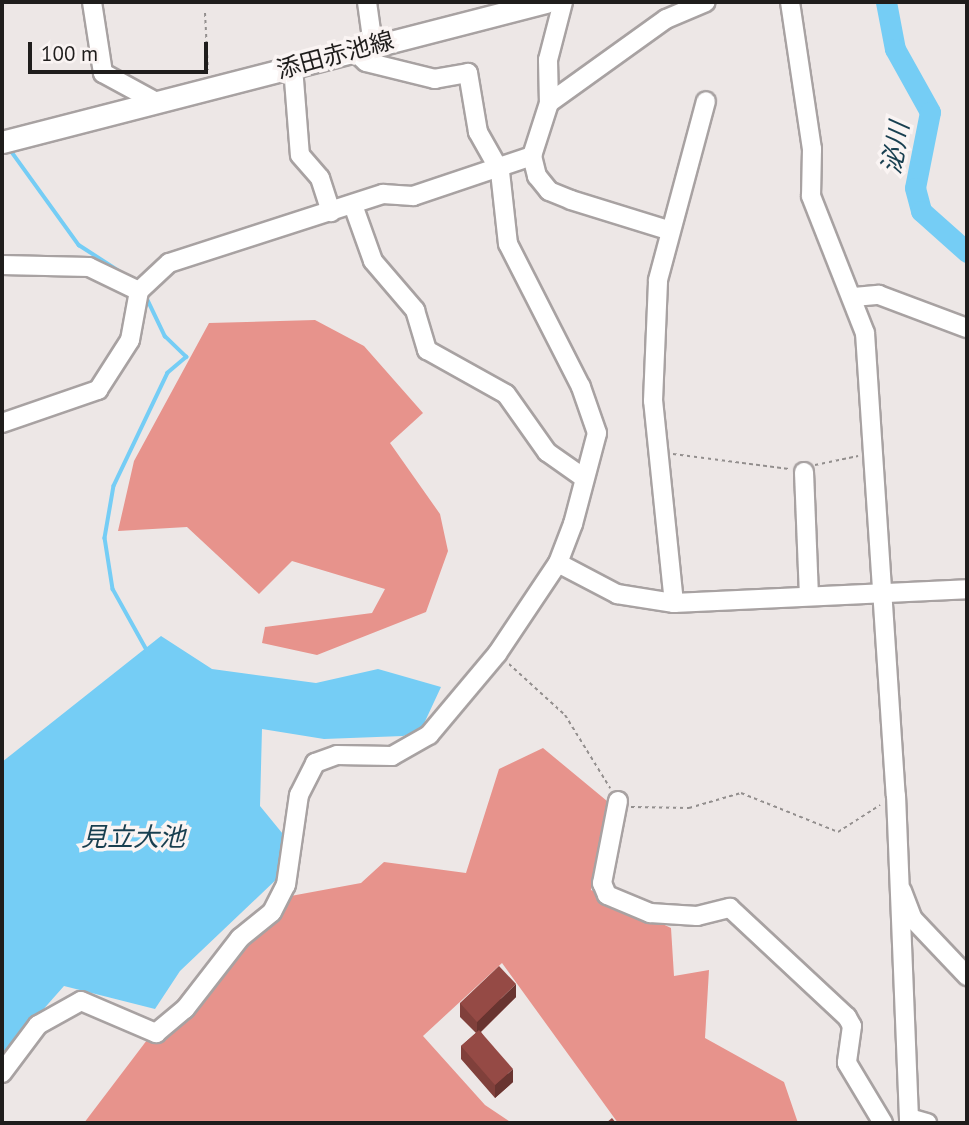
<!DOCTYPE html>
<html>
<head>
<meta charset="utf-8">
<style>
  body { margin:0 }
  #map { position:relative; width:969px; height:1125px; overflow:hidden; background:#ede7e6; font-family:"PT Sans","Noto Sans JP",sans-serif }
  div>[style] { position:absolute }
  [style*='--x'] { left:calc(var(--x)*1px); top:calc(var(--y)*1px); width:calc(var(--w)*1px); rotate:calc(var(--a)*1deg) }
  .forest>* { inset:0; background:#e7938c }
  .water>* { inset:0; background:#75cdf5 }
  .stream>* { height:3.5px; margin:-1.75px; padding:0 1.75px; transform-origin:1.75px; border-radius:1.75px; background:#75cdf5 }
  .river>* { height:21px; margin:-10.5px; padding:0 10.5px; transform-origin:10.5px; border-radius:10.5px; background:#75cdf5 }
  .path>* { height:2px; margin-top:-1px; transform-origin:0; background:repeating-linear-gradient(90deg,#938f8e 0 3.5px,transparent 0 7px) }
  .roads { filter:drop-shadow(2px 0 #a8a2a2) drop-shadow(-2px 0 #a8a2a2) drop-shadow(0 2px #a8a2a2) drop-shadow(0 -2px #a8a2a2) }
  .minor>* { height:18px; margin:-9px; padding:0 9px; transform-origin:9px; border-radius:9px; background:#fff }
  .major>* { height:21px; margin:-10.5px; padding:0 10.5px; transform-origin:10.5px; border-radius:10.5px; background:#fff }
  .wall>* { inset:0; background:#80403b }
  .shaded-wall>* { inset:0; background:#683430 }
  .building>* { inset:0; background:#954a45 }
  span { translate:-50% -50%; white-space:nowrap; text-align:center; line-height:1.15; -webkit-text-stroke:7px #faf4f3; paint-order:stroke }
  .street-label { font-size:24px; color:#1f1d1c }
  .water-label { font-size:26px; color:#183f50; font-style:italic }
  .frame { position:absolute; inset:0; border:4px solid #1f1d1c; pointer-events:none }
  .scale { position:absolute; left:28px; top:42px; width:180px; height:32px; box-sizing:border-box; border:4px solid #1f1d1c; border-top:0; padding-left:9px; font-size:21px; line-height:24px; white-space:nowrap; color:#1f1d1c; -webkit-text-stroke:5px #faf4f3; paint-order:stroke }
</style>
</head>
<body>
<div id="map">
  <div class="forest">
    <i style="clip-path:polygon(315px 320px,364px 346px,423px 413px,390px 443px,440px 514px,448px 551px,426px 612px,317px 655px,262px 643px,265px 627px,372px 613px,385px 589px,292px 561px,259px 594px,187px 527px,118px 531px,134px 461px,209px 323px)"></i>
    <i style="clip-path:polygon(543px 748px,607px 801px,591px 890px,671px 928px,674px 976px,709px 970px,705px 1038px,784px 1082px,798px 1123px,618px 1123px,502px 963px,423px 1036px,485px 1105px,512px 1123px,84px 1123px,185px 990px,269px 900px,361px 883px,384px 862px,466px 873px,499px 769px)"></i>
  </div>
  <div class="water">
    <i style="clip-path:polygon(161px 636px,212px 669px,316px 683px,378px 669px,441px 687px,421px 730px,403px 736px,324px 739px,262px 729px,260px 806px,287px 839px,282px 874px,180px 971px,155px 1009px,64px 986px,2px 1056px,2px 762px)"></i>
  </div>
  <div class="stream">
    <i style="--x:9;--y:148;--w:120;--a:54.2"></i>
    <i style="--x:79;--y:245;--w:61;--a:32.9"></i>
    <i style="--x:145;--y:294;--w:47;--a:64.5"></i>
    <i style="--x:165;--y:336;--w:30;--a:44"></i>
    <i style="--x:187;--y:357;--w:25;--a:140"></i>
    <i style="--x:168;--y:373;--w:125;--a:115.5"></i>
    <i style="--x:114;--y:486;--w:53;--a:99.8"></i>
    <i style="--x:105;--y:538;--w:52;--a:81.1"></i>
    <i style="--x:113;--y:589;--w:72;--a:60.9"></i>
  </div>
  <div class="river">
    <i style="--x:886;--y:2;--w:48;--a:79.2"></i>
    <i style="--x:895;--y:49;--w:72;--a:60.9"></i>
    <i style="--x:930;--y:112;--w:77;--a:101.2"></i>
    <i style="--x:915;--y:188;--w:24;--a:75"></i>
    <i style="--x:921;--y:211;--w:62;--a:41.7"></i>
  </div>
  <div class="path">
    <i style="--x:205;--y:13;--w:57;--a:87"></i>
    <i style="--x:673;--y:454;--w:117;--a:7.4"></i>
    <i style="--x:815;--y:465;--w:44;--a:-11.8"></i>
    <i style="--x:509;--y:664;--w:76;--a:42.3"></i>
    <i style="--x:565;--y:715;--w:86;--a:58.3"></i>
    <i style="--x:631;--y:807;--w:58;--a:1"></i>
    <i style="--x:689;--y:808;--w:54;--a:-16.1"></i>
    <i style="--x:741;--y:793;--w:105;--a:21.9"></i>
    <i style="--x:838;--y:832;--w:50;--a:-32.7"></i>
  </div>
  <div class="roads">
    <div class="minor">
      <i style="--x:92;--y:2;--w:72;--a:81.2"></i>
      <i style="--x:103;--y:73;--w:63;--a:28.6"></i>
      <i style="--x:367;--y:2;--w:43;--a:82.1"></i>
      <i style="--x:563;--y:2;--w:60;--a:104.5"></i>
      <i style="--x:548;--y:60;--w:43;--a:88.7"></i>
      <i style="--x:549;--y:103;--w:56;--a:107.8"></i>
      <i style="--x:532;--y:156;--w:21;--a:76"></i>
      <i style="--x:537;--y:176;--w:19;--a:51"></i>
      <i style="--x:549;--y:191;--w:24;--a:22"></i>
      <i style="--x:571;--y:200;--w:102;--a:17.2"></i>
      <i style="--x:790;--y:2;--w:149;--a:81.5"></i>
      <i style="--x:812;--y:149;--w:47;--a:91.2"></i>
      <i style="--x:811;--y:196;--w:147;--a:68.5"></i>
      <i style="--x:865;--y:333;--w:463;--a:86.2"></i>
      <i style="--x:896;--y:795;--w:328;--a:87.7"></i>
      <i style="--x:293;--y:67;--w:88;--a:85.5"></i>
      <i style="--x:300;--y:155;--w:30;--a:49"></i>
      <i style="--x:320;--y:178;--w:36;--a:72"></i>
      <i style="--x:549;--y:103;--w:144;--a:-35.7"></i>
      <i style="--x:666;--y:19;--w:43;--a:-23"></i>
      <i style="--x:353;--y:205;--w:59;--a:70.3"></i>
      <i style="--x:373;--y:261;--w:65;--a:49.4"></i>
      <i style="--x:415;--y:310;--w:42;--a:73.3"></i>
      <i style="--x:427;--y:350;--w:90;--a:29.1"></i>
      <i style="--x:506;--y:394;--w:71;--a:54.7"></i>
      <i style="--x:547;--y:452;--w:45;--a:35.1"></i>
      <i style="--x:2;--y:265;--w:87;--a:1.3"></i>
      <i style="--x:89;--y:267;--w:55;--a:25.6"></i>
      <i style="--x:854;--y:297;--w:25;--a:-5"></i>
      <i style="--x:879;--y:295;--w:94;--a:20.6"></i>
      <i style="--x:2;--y:423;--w:102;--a:-19"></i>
      <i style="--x:98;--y:390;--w:59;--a:-57.4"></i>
      <i style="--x:130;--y:340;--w:50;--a:-79.6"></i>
      <i style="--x:139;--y:291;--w:41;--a:-43"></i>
      <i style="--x:169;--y:263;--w:225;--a:-17.9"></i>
      <i style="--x:383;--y:194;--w:30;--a:4"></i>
      <i style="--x:413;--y:196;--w:126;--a:-18.6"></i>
      <i style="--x:804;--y:472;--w:123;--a:87.7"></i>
      <i style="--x:558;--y:563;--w:67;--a:27.7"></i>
      <i style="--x:617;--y:594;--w:58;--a:9"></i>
      <i style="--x:674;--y:603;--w:293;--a:-2.7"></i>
      <i style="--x:674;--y:603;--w:203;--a:-95.9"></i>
      <i style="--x:653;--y:401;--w:121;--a:-87.6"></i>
      <i style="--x:658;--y:280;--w:185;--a:-75"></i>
      <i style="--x:618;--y:801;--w:84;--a:101"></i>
      <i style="--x:602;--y:883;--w:13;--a:67"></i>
      <i style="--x:607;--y:895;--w:47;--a:22.7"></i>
      <i style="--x:650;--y:913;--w:47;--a:3.7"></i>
      <i style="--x:697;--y:916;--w:34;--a:-14"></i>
      <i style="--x:730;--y:908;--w:160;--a:43"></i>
      <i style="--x:847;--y:1017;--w:10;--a:61"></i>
      <i style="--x:852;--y:1026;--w:37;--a:98"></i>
      <i style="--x:847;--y:1063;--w:70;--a:59"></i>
      <i style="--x:902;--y:891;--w:30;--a:69"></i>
      <i style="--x:913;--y:919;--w:79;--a:46.5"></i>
      <i style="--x:2;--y:1073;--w:60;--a:-53.1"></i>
      <i style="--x:38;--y:1025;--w:49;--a:-29.2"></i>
      <i style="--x:81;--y:1001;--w:82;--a:23.1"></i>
      <i style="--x:156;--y:1033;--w:38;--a:-40"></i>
      <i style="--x:185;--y:1009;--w:90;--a:-52.2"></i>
      <i style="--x:240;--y:938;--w:41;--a:-39.1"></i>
      <i style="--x:272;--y:912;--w:30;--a:-63"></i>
      <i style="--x:286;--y:885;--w:91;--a:-81.8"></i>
      <i style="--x:299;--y:795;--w:36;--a:-63"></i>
      <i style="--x:315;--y:763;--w:23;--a:-20"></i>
      <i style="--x:337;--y:755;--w:55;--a:1"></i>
      <i style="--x:392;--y:756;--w:43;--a:-29.6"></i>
      <i style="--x:429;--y:735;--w:106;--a:-50"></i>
      <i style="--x:497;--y:654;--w:110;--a:-56.2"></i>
      <i style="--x:558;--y:563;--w:42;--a:-69"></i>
      <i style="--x:573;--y:524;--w:94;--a:-75.2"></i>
      <i style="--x:597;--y:433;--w:49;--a:-109.2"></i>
      <i style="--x:581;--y:387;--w:161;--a:-117"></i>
      <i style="--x:508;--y:244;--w:73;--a:-96.3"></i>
      <i style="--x:500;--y:171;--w:45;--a:-119.4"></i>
      <i style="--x:478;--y:132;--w:60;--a:-99.6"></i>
      <i style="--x:468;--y:73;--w:34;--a:170"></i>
      <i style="--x:435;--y:79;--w:71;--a:-166.2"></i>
      <i style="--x:366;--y:62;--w:16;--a:-137"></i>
      <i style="--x:909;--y:1118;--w:19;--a:16"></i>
    </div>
    <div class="major">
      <i style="--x:2;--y:142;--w:562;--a:-14.43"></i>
    </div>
  </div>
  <div class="wall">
    <i style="clip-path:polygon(516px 997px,481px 1032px,513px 1082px,495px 1098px,461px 1059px,461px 1046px,476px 1033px,460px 1017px,460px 1003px)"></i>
  </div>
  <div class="shaded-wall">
    <i style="clip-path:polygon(516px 984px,516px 997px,477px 1035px,477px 1022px)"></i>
    <i style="clip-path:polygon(513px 1069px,513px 1082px,495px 1098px,495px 1085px)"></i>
  </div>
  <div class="building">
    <i style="clip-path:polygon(499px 966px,516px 984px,477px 1022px,460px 1003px)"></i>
    <i style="clip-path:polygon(479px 1030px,513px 1069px,495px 1085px,461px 1046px)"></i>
    <i style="clip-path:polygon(612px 1118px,616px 1123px,606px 1123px)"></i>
  </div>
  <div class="street-label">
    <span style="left:335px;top:55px;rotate:-15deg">添田赤池線</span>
  </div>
  <div class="water-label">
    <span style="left:895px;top:148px;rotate:-80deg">泌川</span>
    <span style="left:133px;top:837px">見立大池</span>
  </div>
  <div class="frame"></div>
  <div class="scale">100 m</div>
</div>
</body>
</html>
